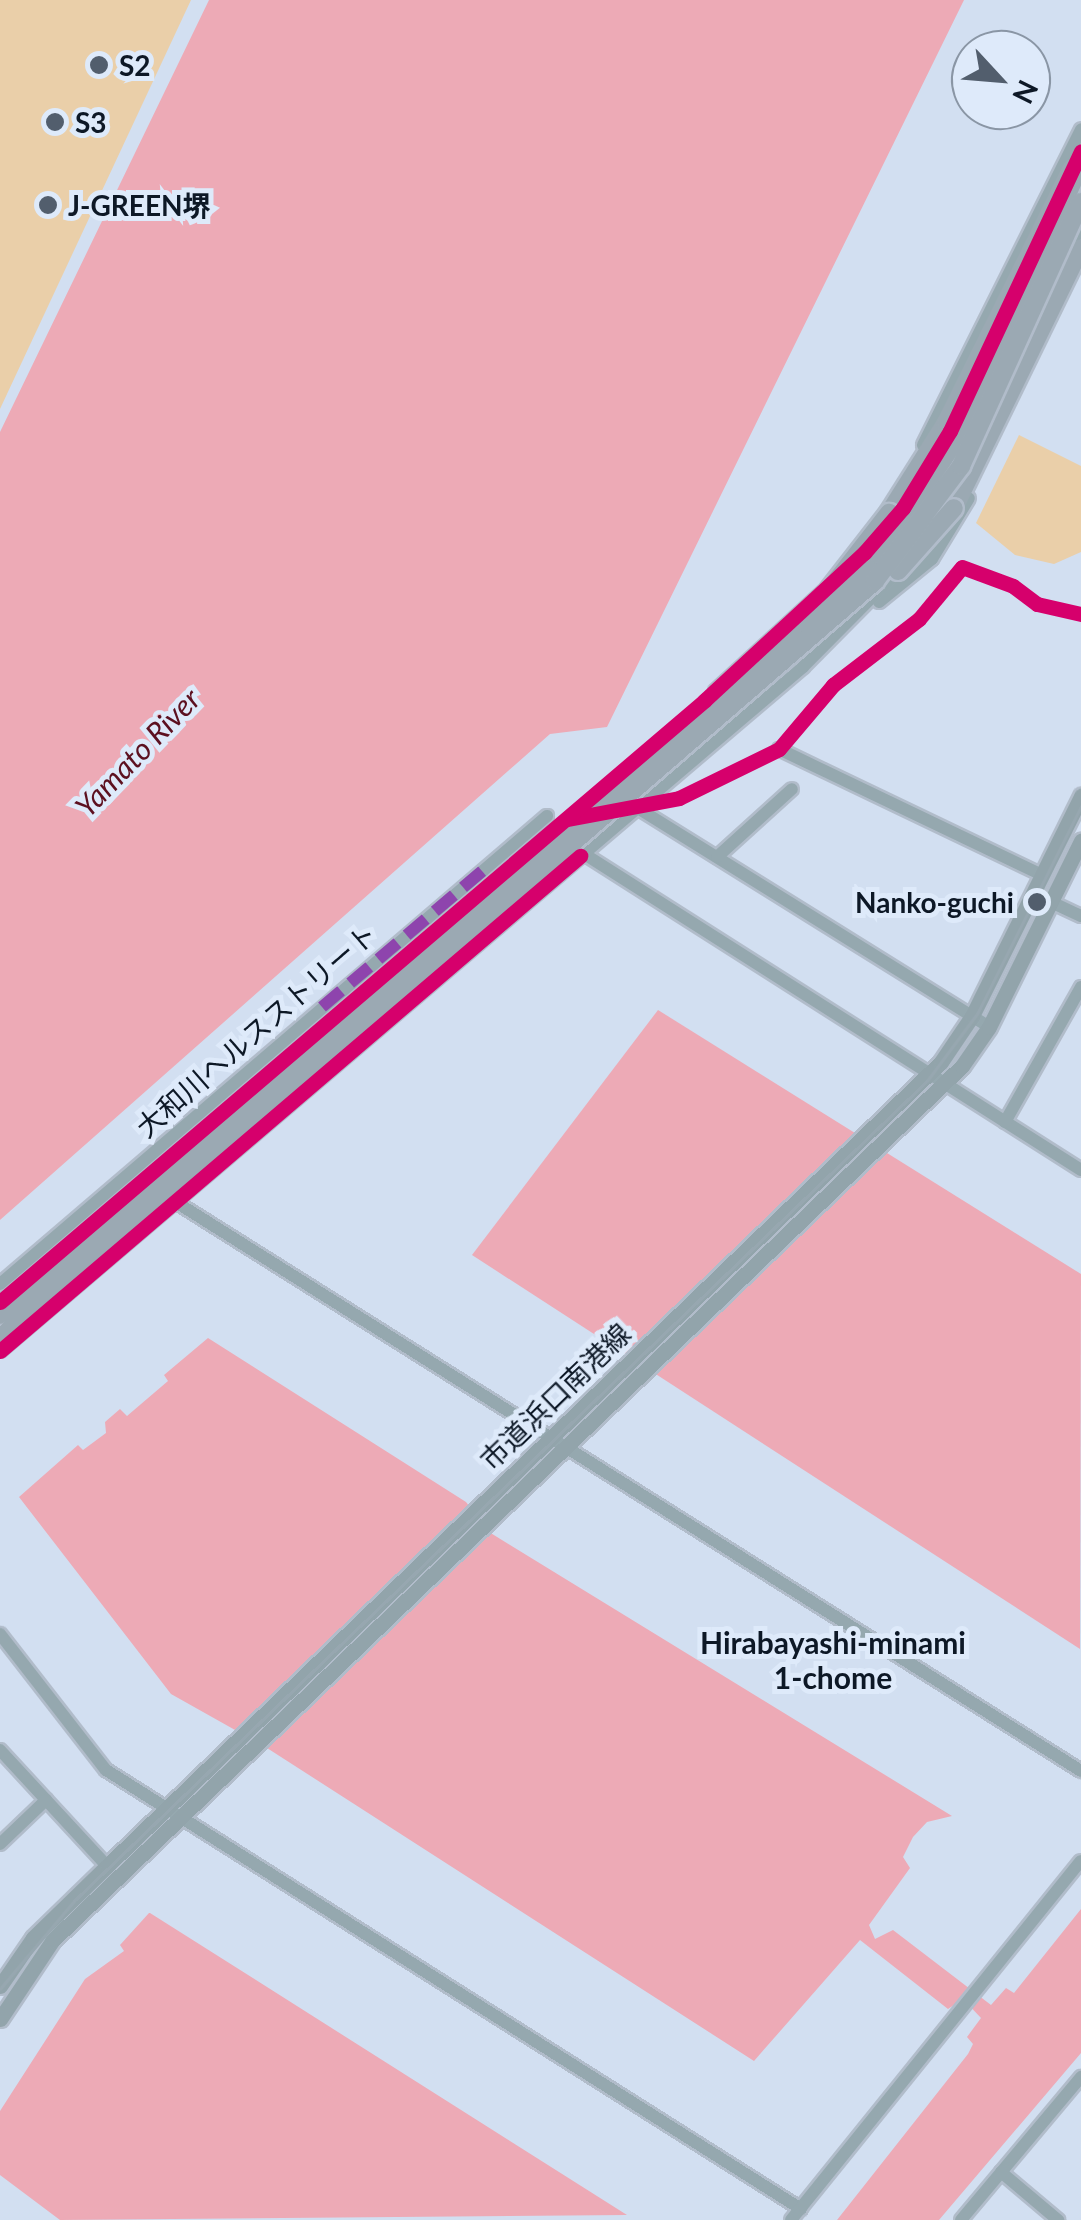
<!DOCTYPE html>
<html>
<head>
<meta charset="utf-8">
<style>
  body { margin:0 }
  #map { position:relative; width:1081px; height:2220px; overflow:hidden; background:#d2dff1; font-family:Lato,"Noto Sans JP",sans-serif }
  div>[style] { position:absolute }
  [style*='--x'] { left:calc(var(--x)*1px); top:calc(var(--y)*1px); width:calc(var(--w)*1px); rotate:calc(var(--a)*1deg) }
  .green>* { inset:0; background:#eacfa9 }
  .water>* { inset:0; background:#edaab6 }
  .roads { filter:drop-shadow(2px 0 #b1bcca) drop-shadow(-2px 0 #b1bcca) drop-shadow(0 2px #b1bcca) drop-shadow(0 -2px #b1bcca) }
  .minor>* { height:12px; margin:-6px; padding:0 6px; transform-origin:6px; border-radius:6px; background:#95a8af }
  .major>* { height:15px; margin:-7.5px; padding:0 7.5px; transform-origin:7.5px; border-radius:7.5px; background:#92a4ab }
  .highway>* { height:18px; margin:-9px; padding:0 9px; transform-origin:9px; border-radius:9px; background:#9ba9b3 }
  .tram>* { height:2.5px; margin:-1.25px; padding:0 1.25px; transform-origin:1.25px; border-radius:1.25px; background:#97a7b0 }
  .bridges { filter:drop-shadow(2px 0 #b1bcca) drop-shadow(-2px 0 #b1bcca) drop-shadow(0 2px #b1bcca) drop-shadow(0 -2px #b1bcca) }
  .highway-bridge>* { height:18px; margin:-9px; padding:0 9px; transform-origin:9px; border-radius:9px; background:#9ba9b3 }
  .quiet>* { height:12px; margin-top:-6px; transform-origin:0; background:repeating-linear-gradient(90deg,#8e44ad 0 25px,transparent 0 37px) }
  .cycleway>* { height:15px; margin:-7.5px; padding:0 7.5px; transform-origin:7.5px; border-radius:7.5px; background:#d6006c }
  .dots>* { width:28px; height:28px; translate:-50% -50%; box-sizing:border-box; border:5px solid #deeafa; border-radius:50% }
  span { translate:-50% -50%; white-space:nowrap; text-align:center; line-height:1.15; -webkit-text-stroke:10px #deeafa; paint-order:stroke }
  .poi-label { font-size:28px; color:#0d1826; font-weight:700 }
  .left { translate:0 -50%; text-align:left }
  .right { translate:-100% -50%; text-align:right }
  .street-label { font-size:28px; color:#0d1826 }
  .water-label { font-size:30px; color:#5c1020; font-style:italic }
  .neighbourhood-label { font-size:30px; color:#0d1826; font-weight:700 }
  .north { position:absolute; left:951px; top:30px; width:100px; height:100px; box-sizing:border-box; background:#deeafa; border:2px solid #8a96a5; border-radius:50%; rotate:116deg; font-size:28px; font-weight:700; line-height:40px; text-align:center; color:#0d1826 }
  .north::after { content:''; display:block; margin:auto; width:35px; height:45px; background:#525e6d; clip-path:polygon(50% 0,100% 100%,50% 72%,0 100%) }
</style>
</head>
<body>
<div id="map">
  <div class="green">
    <i style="clip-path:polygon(0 0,191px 0,0 409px)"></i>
    <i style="clip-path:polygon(1019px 435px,1081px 466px,1081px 552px,1054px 564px,1015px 555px,976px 523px)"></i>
  </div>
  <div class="water">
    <i style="clip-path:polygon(209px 0,964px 0,607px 727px,550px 734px,0 1220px,0 432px)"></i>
    <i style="clip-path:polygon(658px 1010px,1081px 1274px,1080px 1649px,472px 1255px)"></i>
    <i style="clip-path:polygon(208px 1338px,466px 1502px,489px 1532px,952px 1816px,927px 1822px,913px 1837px,903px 1857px,910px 1868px,869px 1925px,875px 1939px,893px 1930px,991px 2005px,1006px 1988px,1014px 1993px,1081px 1909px,1081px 2053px,939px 2220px,837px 2220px,968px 2054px,973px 2044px,967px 2037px,981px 2018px,963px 1999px,948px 2009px,860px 1940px,754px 2061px,267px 1748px,171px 1694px,19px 1497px,78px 1445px,83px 1450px,106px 1433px,105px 1422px,120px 1409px,127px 1416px,168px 1381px,164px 1375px)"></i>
    <i style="clip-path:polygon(149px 1913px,150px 1913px,627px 2215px,60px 2220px,0 2175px,0 2111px,85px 1979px,124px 1951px,120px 1945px)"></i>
  </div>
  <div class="roads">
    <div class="minor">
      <i style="--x:1054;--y:282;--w:63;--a:-64.7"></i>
      <i style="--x:923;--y:445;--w:353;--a:-63.4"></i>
      <i style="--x:879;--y:602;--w:68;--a:-39.1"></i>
      <i style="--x:932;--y:559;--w:71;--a:-58.8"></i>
      <i style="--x:715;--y:691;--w:160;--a:-42.5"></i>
      <i style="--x:779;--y:749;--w:292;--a:25.6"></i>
      <i style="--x:636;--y:807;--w:416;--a:31.9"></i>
      <i style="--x:578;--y:850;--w:596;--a:32.46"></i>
      <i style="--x:717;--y:857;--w:101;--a:-42.2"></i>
      <i style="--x:1051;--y:902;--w:33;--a:25"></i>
      <i style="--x:1005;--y:1122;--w:155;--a:-60.6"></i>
      <i style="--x:171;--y:1199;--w:1075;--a:32.15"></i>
      <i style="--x:0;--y:1284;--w:720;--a:-40.55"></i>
      <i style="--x:0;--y:1302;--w:715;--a:-40.46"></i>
      <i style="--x:0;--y:1351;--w:1055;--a:-40.42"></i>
      <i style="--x:803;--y:667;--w:141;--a:-45.3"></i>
      <i style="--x:0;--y:1634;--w:172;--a:52.1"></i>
      <i style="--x:106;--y:1770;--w:822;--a:32.28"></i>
      <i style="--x:0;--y:1750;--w:158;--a:47.3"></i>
      <i style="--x:0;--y:1844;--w:64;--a:-43.7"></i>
      <i style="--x:1001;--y:2172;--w:75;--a:40.1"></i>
      <i style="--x:791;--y:2220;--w:461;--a:-51.1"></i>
      <i style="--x:961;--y:2220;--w:187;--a:-50"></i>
    </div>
    <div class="major">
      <i style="--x:0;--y:1986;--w:58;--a:-55.5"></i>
      <i style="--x:33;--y:1938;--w:103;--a:-44.2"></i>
      <i style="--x:107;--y:1866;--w:1158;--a:-43.95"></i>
      <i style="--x:941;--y:1062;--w:55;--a:-56"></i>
      <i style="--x:972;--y:1016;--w:246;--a:-63.6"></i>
      <i style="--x:0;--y:2019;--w:94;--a:-56.3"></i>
      <i style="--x:52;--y:1941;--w:1262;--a:-43.88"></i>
      <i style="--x:962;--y:1066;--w:47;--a:-55.3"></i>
      <i style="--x:989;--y:1027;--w:208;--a:-63.7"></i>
    </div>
    <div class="highway">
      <i style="--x:954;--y:508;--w:289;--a:-64"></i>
      <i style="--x:889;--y:513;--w:107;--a:-57.7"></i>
      <i style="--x:946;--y:423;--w:284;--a:-63.7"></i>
    </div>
  </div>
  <div class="tram">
    <i style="--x:0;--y:1989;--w:115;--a:-49.9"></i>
    <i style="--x:74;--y:1901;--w:1183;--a:-43.87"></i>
    <i style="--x:927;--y:1081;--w:84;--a:-53.3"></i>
    <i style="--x:977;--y:1014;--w:233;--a:-63.4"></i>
  </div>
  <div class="bridges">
    <div class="highway-bridge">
      <i style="--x:898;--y:571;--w:84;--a:-48.4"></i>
      <i style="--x:829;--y:590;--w:98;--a:-52.1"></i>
      <i style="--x:0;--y:1315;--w:1062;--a:-40.61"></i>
      <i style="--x:806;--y:624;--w:100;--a:-43.4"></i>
      <i style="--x:879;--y:555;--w:143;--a:-56.1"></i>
      <i style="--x:959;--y:436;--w:299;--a:-65.9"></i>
      <i style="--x:0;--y:1338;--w:1157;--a:-40.86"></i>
      <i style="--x:875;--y:581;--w:144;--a:-53.2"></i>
      <i style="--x:961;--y:466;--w:290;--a:-65.6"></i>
    </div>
  </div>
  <div class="quiet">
    <i style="--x:322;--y:1007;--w:215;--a:-40.3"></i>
  </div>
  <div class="cycleway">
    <i style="--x:568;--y:819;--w:113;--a:-10.7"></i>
    <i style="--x:679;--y:798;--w:111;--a:-26.1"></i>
    <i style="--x:779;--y:749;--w:84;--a:-49.8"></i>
    <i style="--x:833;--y:685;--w:108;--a:-37.5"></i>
    <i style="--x:919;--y:619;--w:67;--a:-50.4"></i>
    <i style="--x:962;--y:567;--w:54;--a:20.4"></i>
    <i style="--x:1013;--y:586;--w:30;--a:37"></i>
    <i style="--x:1037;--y:604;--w:45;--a:12.8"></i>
    <i style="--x:0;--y:1302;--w:927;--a:-40.49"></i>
    <i style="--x:705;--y:700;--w:217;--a:-42.8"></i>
    <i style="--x:864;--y:553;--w:60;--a:-49.1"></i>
    <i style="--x:903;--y:508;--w:90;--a:-58.6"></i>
    <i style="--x:950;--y:431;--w:309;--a:-64.9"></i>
    <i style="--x:0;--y:1351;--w:763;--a:-40.48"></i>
  </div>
  <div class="dots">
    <i style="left:99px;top:65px;background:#525e6d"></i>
    <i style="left:55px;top:122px;background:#525e6d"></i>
    <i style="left:48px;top:205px;background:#525e6d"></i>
    <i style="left:1037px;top:902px;background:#525e6d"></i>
  </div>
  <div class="poi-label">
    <span class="left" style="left:119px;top:65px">S2</span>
    <span class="left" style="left:75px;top:122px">S3</span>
    <span class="left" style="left:68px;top:205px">J-GREEN堺</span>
    <span class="right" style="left:1014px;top:902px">Nanko-guchi</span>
  </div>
  <div class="street-label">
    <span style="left:256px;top:1030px;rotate:-41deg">大和川ヘルスストリート</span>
    <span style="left:555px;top:1396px;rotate:-44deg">市道浜口南港線</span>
  </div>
  <div class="water-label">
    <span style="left:137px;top:752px;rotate:-46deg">Yamato River</span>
  </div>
  <div class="neighbourhood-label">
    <span style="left:833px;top:1659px">Hirabayashi-minami<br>1-chome</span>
  </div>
  <div class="north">N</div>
</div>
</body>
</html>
